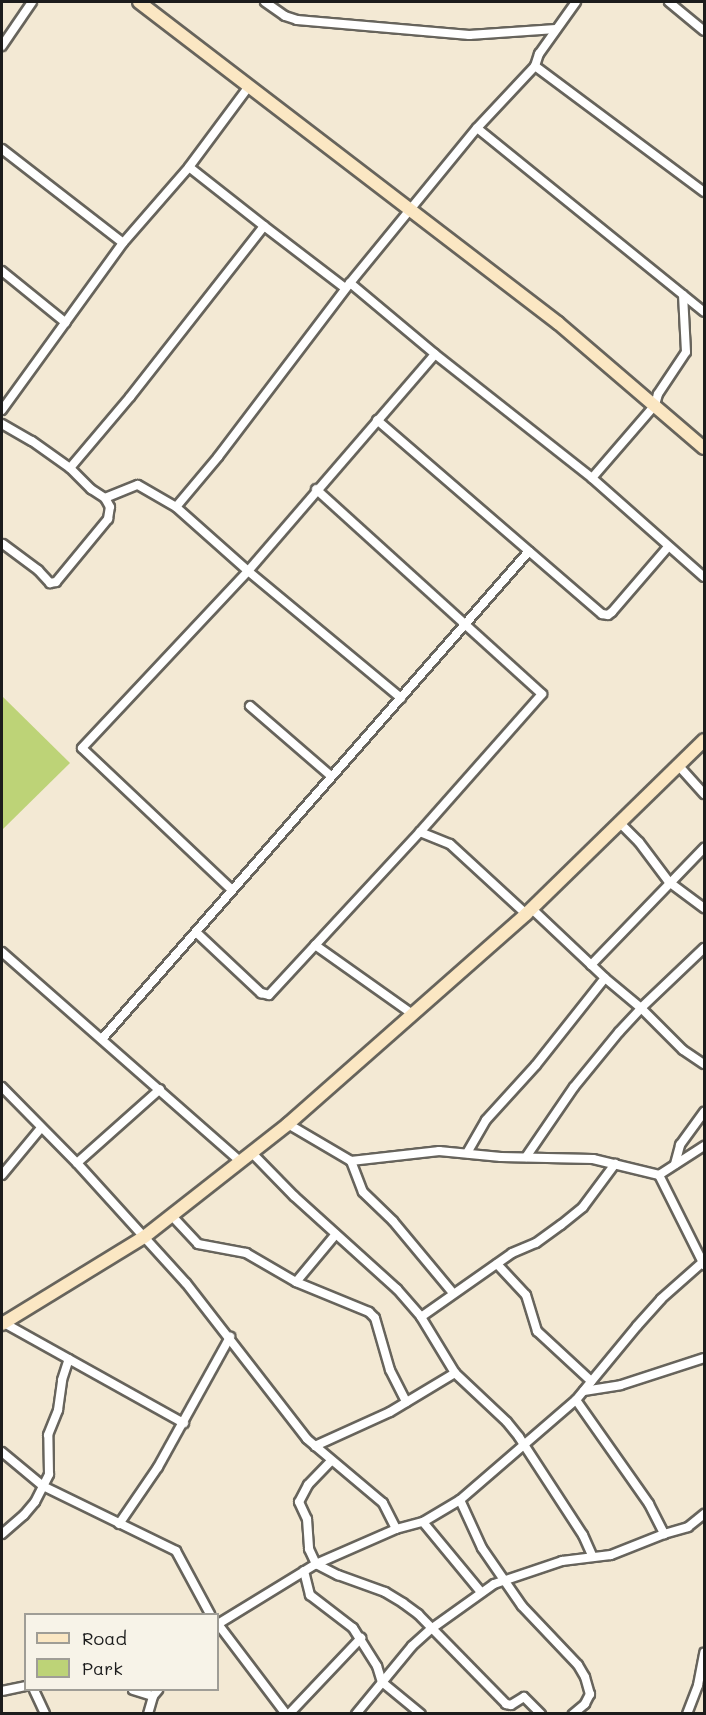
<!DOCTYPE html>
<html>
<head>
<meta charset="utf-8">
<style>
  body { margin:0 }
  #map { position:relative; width:706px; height:1715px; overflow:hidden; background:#f3e9d4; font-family:Mali,sans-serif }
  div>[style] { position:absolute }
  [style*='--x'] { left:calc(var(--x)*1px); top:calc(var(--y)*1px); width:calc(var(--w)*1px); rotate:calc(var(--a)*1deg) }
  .green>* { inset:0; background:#bdd377 }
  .roads { filter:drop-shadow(2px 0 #67645c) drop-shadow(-2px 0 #67645c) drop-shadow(0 2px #67645c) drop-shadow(0 -2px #67645c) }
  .street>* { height:8px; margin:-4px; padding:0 4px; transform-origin:4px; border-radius:4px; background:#fff }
  .secondary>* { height:12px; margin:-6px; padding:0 6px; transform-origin:6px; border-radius:6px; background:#fbe7c3 }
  span { translate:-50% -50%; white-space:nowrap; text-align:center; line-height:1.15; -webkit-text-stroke:6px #f7f3e8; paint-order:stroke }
  .frame { position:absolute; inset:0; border:3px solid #1c1c1c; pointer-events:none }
  .legend { position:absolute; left:24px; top:1613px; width:195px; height:78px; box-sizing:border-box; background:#f7f3e8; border:2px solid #9f9d96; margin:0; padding:8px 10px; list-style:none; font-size:18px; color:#1c1c1c }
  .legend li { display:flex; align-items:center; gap:12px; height:30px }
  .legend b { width:30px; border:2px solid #9f9d96 }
</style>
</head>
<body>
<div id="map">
  <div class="green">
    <i style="clip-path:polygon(2px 696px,70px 763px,2px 830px)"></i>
  </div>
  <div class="roads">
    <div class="street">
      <i style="--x:265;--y:2;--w:24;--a:35"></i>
      <i style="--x:285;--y:16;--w:13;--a:18"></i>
      <i style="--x:297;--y:20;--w:173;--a:5"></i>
      <i style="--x:469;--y:35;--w:87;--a:-3.9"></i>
      <i style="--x:669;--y:2;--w:45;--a:39.6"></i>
      <i style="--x:2;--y:46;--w:53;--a:-55.7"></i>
      <i style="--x:535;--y:66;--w:211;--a:36.7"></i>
      <i style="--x:477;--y:128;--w:292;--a:39"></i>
      <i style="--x:2;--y:149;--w:153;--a:37.8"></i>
      <i style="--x:264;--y:226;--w:102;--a:37.4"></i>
      <i style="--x:2;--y:271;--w:82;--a:39.1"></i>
      <i style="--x:350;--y:283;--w:218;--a:127.2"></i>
      <i style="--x:218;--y:457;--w:65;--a:130"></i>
      <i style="--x:176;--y:507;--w:96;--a:41.6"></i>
      <i style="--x:248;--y:571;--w:199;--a:39.7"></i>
      <i style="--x:435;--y:354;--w:111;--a:-140.1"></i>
      <i style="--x:350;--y:283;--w:200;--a:-50.7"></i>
      <i style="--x:477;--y:128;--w:85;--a:-46.9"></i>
      <i style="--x:535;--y:66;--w:13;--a:-72"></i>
      <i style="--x:539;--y:54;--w:64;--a:-54.6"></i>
      <i style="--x:2;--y:410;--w:206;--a:-54.1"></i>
      <i style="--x:123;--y:243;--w:101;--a:-49"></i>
      <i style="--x:189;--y:167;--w:102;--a:-53.4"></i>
      <i style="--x:377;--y:420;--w:297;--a:40.8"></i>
      <i style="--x:602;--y:614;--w:6;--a:9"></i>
      <i style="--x:608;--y:615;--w:5;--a:-37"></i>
      <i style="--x:612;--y:612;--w:86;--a:-49.3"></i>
      <i style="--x:2;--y:424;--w:34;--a:30"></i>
      <i style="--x:32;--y:441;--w:47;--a:35.4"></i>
      <i style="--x:70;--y:468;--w:93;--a:-49.8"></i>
      <i style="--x:130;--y:397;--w:217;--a:-51.9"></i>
      <i style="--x:264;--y:226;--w:95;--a:-141.8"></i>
      <i style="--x:70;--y:468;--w:30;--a:45"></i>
      <i style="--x:91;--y:489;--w:17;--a:33"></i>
      <i style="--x:105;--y:498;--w:35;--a:-22"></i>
      <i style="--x:138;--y:485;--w:44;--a:30.1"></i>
      <i style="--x:592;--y:478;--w:96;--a:-49.2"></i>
      <i style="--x:655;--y:405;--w:11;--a:-75"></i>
      <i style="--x:658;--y:394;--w:50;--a:-56.3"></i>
      <i style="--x:686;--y:352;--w:57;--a:-93"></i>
      <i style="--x:3;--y:544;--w:44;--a:36.6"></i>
      <i style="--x:38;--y:570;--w:18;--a:47"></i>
      <i style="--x:50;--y:583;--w:6;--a:-9"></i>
      <i style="--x:56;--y:582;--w:82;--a:-50.5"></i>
      <i style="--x:108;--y:519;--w:12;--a:-81"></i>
      <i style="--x:110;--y:507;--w:10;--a:-119"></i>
      <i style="--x:250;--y:706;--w:107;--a:40.8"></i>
      <i style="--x:678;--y:765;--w:39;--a:48"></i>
      <i style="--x:619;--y:822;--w:28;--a:45"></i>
      <i style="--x:639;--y:842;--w:50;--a:53.1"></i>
      <i style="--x:669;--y:882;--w:44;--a:36.6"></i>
      <i style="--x:420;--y:832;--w:32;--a:22"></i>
      <i style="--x:450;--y:844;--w:103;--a:42.6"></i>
      <i style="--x:231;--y:889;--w:205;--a:-136.6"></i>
      <i style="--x:82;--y:748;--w:243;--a:-46.8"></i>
      <i style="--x:248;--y:571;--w:286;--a:-49.2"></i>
      <i style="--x:435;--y:354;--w:200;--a:38.3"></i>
      <i style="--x:592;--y:478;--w:149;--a:41.5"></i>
      <i style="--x:532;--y:909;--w:100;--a:43.4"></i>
      <i style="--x:605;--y:978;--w:47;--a:39.8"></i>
      <i style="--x:641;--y:1008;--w:59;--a:45"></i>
      <i style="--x:683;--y:1050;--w:25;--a:34"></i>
      <i style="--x:197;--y:933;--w:88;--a:43.2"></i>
      <i style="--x:261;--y:993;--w:8;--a:14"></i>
      <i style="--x:269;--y:995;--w:222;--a:-47.2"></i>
      <i style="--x:420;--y:832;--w:184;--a:-48.5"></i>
      <i style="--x:542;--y:694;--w:305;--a:-137.8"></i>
      <i style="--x:315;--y:945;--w:121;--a:35.3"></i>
      <i style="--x:2;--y:952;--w:317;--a:41.3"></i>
      <i style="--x:591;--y:965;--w:163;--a:-46"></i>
      <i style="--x:102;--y:1039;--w:648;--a:-48.81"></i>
      <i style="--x:2;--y:1087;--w:107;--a:45.4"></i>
      <i style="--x:77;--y:1163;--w:111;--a:-41.7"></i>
      <i style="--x:288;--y:1124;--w:73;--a:30.4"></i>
      <i style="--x:351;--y:1161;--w:89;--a:-6.5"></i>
      <i style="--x:439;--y:1151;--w:62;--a:5.5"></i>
      <i style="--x:501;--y:1157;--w:92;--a:1.2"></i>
      <i style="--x:593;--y:1159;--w:68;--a:13.6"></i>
      <i style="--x:659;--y:1175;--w:54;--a:-32.8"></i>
      <i style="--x:251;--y:1152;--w:62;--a:45.7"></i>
      <i style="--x:294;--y:1196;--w:139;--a:42.1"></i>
      <i style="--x:397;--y:1289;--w:37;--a:49"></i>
      <i style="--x:421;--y:1317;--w:66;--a:58.7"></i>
      <i style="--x:455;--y:1373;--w:71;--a:43.3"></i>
      <i style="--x:507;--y:1422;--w:19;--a:51"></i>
      <i style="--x:519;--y:1437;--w:117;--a:56.9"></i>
      <i style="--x:583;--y:1535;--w:24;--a:66"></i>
      <i style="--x:467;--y:1153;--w:38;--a:-60"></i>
      <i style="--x:486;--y:1120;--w:74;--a:-47.7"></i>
      <i style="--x:536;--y:1065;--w:111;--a:-51.6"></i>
      <i style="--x:526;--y:1157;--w:85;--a:-55.6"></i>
      <i style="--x:574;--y:1087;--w:71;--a:-50.7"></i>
      <i style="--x:619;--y:1032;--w:33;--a:-47"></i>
      <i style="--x:641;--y:1008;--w:87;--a:-43.6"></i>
      <i style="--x:351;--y:1161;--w:33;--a:69"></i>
      <i style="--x:363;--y:1192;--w:42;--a:44"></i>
      <i style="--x:393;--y:1221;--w:94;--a:50.2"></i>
      <i style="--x:77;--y:1163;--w:162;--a:47.8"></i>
      <i style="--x:186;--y:1283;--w:197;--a:52.2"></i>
      <i style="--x:307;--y:1439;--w:99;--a:40.1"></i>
      <i style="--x:383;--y:1503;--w:29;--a:63"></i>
      <i style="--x:675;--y:1164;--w:20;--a:-75"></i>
      <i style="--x:680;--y:1145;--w:41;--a:-54"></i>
      <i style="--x:2;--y:1175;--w:61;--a:-50.3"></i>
      <i style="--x:659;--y:1175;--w:101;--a:63.4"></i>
      <i style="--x:172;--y:1216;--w:38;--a:47"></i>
      <i style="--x:198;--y:1244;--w:49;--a:10.6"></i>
      <i style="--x:246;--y:1253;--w:58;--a:30.1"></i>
      <i style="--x:296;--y:1282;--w:62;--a:-50.2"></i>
      <i style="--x:497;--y:1264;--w:42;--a:46.9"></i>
      <i style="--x:526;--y:1295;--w:38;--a:73"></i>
      <i style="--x:537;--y:1331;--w:74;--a:42.8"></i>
      <i style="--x:296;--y:1282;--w:79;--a:22.3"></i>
      <i style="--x:369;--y:1312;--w:8;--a:45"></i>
      <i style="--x:375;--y:1318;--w:54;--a:73.9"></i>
      <i style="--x:390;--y:1370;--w:36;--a:63"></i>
      <i style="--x:421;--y:1317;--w:111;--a:-35.1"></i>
      <i style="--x:512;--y:1253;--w:26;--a:-23"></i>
      <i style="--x:536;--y:1243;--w:31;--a:-36"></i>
      <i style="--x:561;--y:1225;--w:28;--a:-39"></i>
      <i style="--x:583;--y:1207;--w:54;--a:-53.3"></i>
      <i style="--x:4;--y:1323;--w:206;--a:29.1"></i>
      <i style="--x:584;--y:1391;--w:37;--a:-9"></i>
      <i style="--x:621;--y:1385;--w:87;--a:-18"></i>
      <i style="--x:576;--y:1400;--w:127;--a:54.9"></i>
      <i style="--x:649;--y:1504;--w:34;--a:63"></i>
      <i style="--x:315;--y:1446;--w:82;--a:-24.4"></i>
      <i style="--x:390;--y:1412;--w:76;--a:-31"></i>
      <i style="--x:2;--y:1452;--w:53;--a:39.7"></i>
      <i style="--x:43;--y:1486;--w:148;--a:26"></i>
      <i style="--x:176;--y:1551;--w:72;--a:61.6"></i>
      <i style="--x:331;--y:1461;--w:33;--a:134"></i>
      <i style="--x:308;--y:1485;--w:19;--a:118"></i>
      <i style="--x:299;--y:1502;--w:19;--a:65"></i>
      <i style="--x:307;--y:1519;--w:30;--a:86"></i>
      <i style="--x:309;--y:1549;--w:17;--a:65"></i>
      <i style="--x:316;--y:1564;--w:25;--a:27"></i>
      <i style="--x:338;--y:1575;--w:50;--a:19.9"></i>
      <i style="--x:385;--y:1592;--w:21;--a:31"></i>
      <i style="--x:403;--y:1603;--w:19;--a:36"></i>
      <i style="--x:418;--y:1614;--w:126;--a:45.6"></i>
      <i style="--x:506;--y:1704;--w:5;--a:11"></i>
      <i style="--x:511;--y:1705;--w:15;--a:-32"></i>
      <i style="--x:524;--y:1697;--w:24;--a:45"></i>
      <i style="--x:460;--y:1500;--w:53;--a:65.4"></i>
      <i style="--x:482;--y:1548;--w:70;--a:55.4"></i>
      <i style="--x:522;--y:1606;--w:81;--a:46.5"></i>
      <i style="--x:578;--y:1665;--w:14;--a:60"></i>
      <i style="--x:585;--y:1677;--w:18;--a:74"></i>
      <i style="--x:590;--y:1694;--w:11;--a:117"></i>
      <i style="--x:585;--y:1704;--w:16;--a:140"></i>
      <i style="--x:423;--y:1522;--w:91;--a:50.4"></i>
      <i style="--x:119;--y:1524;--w:69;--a:-55.6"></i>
      <i style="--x:158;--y:1467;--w:149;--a:-61"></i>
      <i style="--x:2;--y:1534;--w:29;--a:-41"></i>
      <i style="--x:24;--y:1515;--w:17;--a:-50"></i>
      <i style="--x:35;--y:1502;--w:31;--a:-63"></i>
      <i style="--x:49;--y:1474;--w:39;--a:-91"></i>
      <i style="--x:48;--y:1435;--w:27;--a:-68"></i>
      <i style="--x:58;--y:1410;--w:30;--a:-82"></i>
      <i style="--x:62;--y:1380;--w:22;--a:-72"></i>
      <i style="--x:304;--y:1571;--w:25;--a:76"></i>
      <i style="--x:310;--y:1595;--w:54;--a:37.5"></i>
      <i style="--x:353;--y:1628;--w:45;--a:57.7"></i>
      <i style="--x:377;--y:1666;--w:17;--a:73"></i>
      <i style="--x:382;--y:1682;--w:50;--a:39.4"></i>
      <i style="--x:34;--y:1690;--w:26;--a:65"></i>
      <i style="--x:133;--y:1690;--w:21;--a:17"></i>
      <i style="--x:2;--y:1691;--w:25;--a:-12"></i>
      <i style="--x:148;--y:1714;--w:19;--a:-74"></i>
      <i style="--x:153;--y:1696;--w:8;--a:-50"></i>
      <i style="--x:286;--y:1714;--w:113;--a:-127.1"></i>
      <i style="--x:218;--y:1624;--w:115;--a:-31.5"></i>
      <i style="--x:316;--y:1564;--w:87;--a:-23.6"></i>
      <i style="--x:396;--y:1529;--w:28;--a:-15"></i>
      <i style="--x:423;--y:1522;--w:43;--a:-30.7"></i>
      <i style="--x:460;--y:1500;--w:153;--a:-40.8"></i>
      <i style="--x:576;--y:1400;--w:96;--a:-50.5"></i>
      <i style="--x:637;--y:1326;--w:36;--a:-48"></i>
      <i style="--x:661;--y:1299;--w:57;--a:-41.5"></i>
      <i style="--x:289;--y:1714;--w:105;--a:-46.5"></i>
      <i style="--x:356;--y:1714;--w:88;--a:-50.5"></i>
      <i style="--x:412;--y:1646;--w:25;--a:-42"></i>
      <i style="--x:431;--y:1629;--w:77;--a:-35.5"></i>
      <i style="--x:494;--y:1584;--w:72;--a:-18.7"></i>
      <i style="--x:562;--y:1561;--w:49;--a:-7"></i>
      <i style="--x:611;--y:1555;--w:57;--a:-21.6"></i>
      <i style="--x:664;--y:1534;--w:25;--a:-16"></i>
      <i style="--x:688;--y:1527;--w:21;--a:-39"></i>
      <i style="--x:687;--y:1714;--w:31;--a:-69"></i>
      <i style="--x:698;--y:1685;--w:33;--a:-79"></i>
    </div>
    <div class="secondary">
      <i style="--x:139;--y:2;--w:528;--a:37.46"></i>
      <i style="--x:558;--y:323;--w:192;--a:40.6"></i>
      <i style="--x:2;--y:1324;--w:167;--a:-31.5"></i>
      <i style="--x:144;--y:1237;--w:183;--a:-38.1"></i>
      <i style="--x:288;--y:1124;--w:317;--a:-41.4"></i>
      <i style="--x:526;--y:914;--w:249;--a:-44.3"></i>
    </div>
  </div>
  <div class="frame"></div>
  <ul class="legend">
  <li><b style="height:8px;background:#fbe7c3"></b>Road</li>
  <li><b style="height:16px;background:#bdd377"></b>Park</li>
  </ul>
</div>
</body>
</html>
